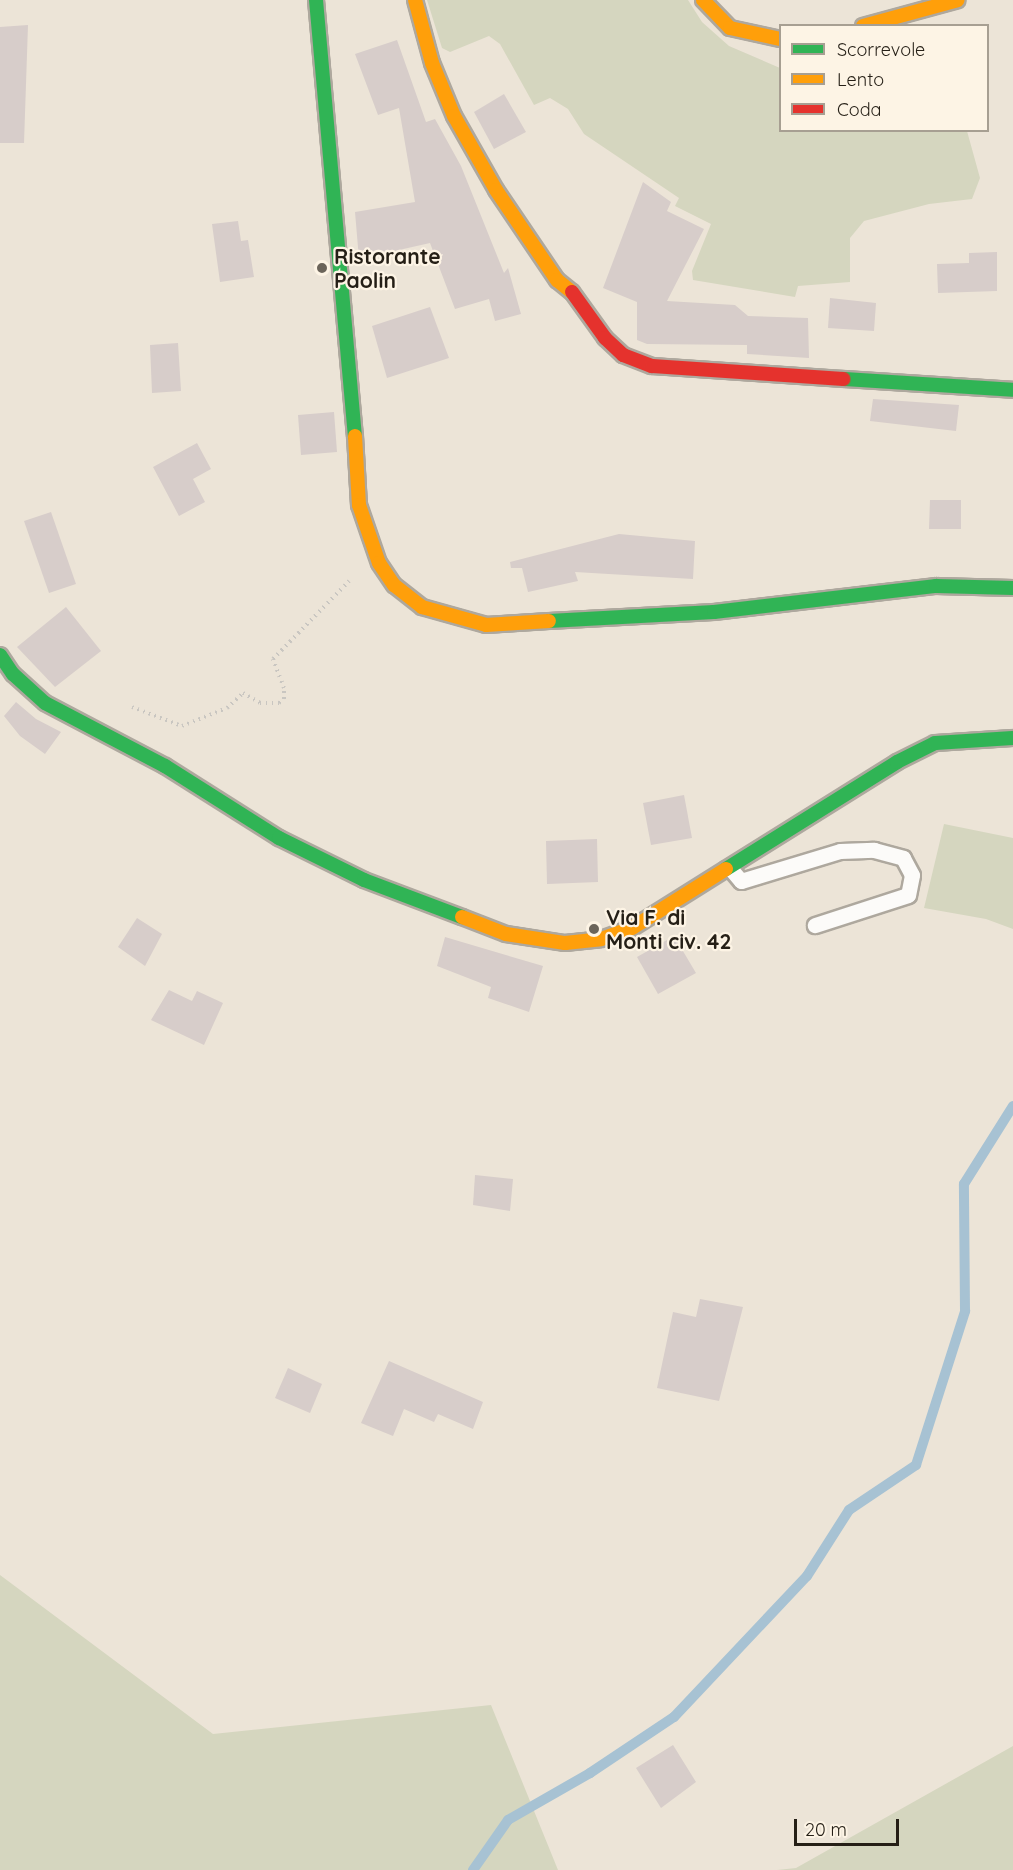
<!DOCTYPE html>
<html>
<head>
<meta charset="utf-8">
<style>
  body { margin:0 }
  #map { position:relative; width:1013px; height:1870px; overflow:hidden; background:#ece4d7; font-family:Quicksand,sans-serif }
  div>[style] { position:absolute }
  [style*='--x'] { left:calc(var(--x)*1px); top:calc(var(--y)*1px); width:calc(var(--w)*1px); rotate:calc(var(--a)*1deg) }
  .green>* { inset:0; background:#d5d6bf }
  .stream>* { height:10px; margin:-5px; padding:0 5px; transform-origin:5px; border-radius:5px; background:#a7c2d3 }
  .building>* { inset:0; background:#d7cdca }
  .path>* { height:4px; margin-top:-2px; transform-origin:0; background:repeating-linear-gradient(90deg,#c9c6c1 0 1.5px,transparent 0 6px) }
  .roads { filter:drop-shadow(2px 0 #aea89e) drop-shadow(-2px 0 #aea89e) drop-shadow(0 2px #aea89e) drop-shadow(0 -2px #aea89e) }
  .lane>* { height:15px; margin:-7.5px; padding:0 7.5px; transform-origin:7.5px; border-radius:7.5px; background:#fcfbf9 }
  .fast>* { height:14px; margin:-7px; padding:0 7px; transform-origin:7px; border-radius:7px; background:#30b455 }
  .slow>* { height:14px; margin:-7px; padding:0 7px; transform-origin:7px; border-radius:7px; background:#ff9f0a }
  .jam>* { height:14px; margin:-7px; padding:0 7px; transform-origin:7px; border-radius:7px; background:#e5322d }
  .dots>* { width:16px; height:16px; translate:-50% -50%; box-sizing:border-box; border:3px solid #fdf4e5; border-radius:50% }
  span { translate:-50% -50%; white-space:nowrap; text-align:center; line-height:1.15; -webkit-text-stroke:4.5px #fdf4e5; paint-order:stroke }
  .poi-label { font-size:21px; color:#251f16; font-weight:700 }
  .left { translate:0 -50%; text-align:left }
  .legend { position:absolute; left:779px; top:24px; width:210px; height:108px; box-sizing:border-box; background:#fdf4e5; border:2px solid #a79f92; margin:0; padding:8px 10px; list-style:none; font-size:18px; color:#251f16 }
  .legend li { display:flex; align-items:center; gap:12px; height:30px }
  .legend b { width:30px; border:2px solid #a79f92 }
  .scale { position:absolute; left:794px; top:1819px; width:105px; height:27px; box-sizing:border-box; border:3px solid #251f16; border-top:0; padding-left:8px; font-size:18px; line-height:21px; white-space:nowrap; color:#251f16; -webkit-text-stroke:4px #fdf4e5; paint-order:stroke }
</style>
</head>
<body>
<div id="map">
  <div class="green">
    <i style="clip-path:polygon(427px 0,688px 0,702px 22px,729px 46px,780px 68px,780px 130px,967px 131px,980px 178px,972px 199px,929px 204px,864px 221px,850px 238px,850px 282px,798px 286px,795px 297px,693px 280px,692px 271px,711px 224px,675px 206px,679px 198px,584px 134px,568px 109px,550px 98px,534px 105px,500px 44px,489px 36px,450px 52px,442px 48px)"></i>
    <i style="clip-path:polygon(944px 824px,1013px 838px,1013px 929px,986px 919px,924px 908px)"></i>
    <i style="clip-path:polygon(0 1575px,213px 1734px,491px 1705px,558px 1870px,0 1870px)"></i>
    <i style="clip-path:polygon(1013px 1746px,1013px 1870px,777px 1870px,796px 1868px)"></i>
  </div>
  <div class="stream">
    <i style="--x:473;--y:1870;--w:61;--a:-55"></i>
    <i style="--x:508;--y:1820;--w:95;--a:-29.8"></i>
    <i style="--x:590;--y:1773;--w:101;--a:-33.7"></i>
    <i style="--x:674;--y:1717;--w:194;--a:-46.7"></i>
    <i style="--x:807;--y:1576;--w:78;--a:-57.5"></i>
    <i style="--x:849;--y:1510;--w:81;--a:-33.9"></i>
    <i style="--x:916;--y:1465;--w:162;--a:-72.3"></i>
    <i style="--x:965;--y:1311;--w:127;--a:-90.5"></i>
    <i style="--x:964;--y:1184;--w:92;--a:-57.9"></i>
  </div>
  <div class="building">
    <i style="clip-path:polygon(28px 25px,24px 143px,0 143px,0 27px)"></i>
    <i style="clip-path:polygon(397px 40px,426px 122px,435px 119px,461px 166px,504px 273px,508px 268px,521px 314px,495px 321px,489px 299px,455px 309px,430px 243px,359px 259px,355px 212px,415px 202px,399px 108px,378px 115px,355px 54px)"></i>
    <i style="clip-path:polygon(504px 94px,526px 132px,494px 149px,474px 112px)"></i>
    <i style="clip-path:polygon(643px 182px,671px 202px,667px 211px,704px 229px,667px 301px,735px 305px,748px 316px,808px 318px,809px 358px,747px 354px,747px 345px,647px 344px,637px 340px,637px 302px,603px 288px)"></i>
    <i style="clip-path:polygon(238px 221px,241px 241px,248px 240px,254px 277px,220px 282px,212px 224px)"></i>
    <i style="clip-path:polygon(997px 252px,997px 291px,938px 293px,937px 264px,969px 263px,969px 253px)"></i>
    <i style="clip-path:polygon(830px 298px,876px 303px,874px 331px,828px 328px)"></i>
    <i style="clip-path:polygon(430px 307px,449px 358px,387px 378px,372px 326px)"></i>
    <i style="clip-path:polygon(178px 343px,181px 391px,152px 393px,150px 345px)"></i>
    <i style="clip-path:polygon(873px 399px,959px 405px,956px 431px,870px 421px)"></i>
    <i style="clip-path:polygon(334px 412px,337px 452px,301px 455px,298px 415px)"></i>
    <i style="clip-path:polygon(197px 443px,211px 469px,193px 479px,205px 502px,179px 516px,153px 467px)"></i>
    <i style="clip-path:polygon(930px 500px,961px 500px,961px 529px,929px 529px)"></i>
    <i style="clip-path:polygon(51px 512px,76px 584px,49px 593px,24px 521px)"></i>
    <i style="clip-path:polygon(619px 534px,695px 541px,693px 579px,575px 572px,578px 581px,528px 592px,522px 568px,511px 568px,510px 562px)"></i>
    <i style="clip-path:polygon(66px 607px,101px 651px,55px 687px,17px 647px)"></i>
    <i style="clip-path:polygon(16px 702px,36px 719px,61px 732px,45px 754px,20px 736px,4px 716px)"></i>
    <i style="clip-path:polygon(684px 795px,692px 838px,651px 845px,643px 803px)"></i>
    <i style="clip-path:polygon(597px 839px,598px 882px,547px 884px,546px 841px)"></i>
    <i style="clip-path:polygon(137px 918px,162px 934px,145px 966px,118px 947px)"></i>
    <i style="clip-path:polygon(674px 936px,696px 973px,658px 994px,637px 957px)"></i>
    <i style="clip-path:polygon(445px 937px,543px 966px,529px 1012px,488px 998px,491px 987px,437px 966px)"></i>
    <i style="clip-path:polygon(169px 990px,192px 1001px,197px 991px,223px 1003px,204px 1045px,151px 1020px)"></i>
    <i style="clip-path:polygon(475px 1175px,513px 1179px,510px 1211px,473px 1205px)"></i>
    <i style="clip-path:polygon(700px 1299px,743px 1307px,719px 1401px,657px 1388px,673px 1312px,696px 1317px)"></i>
    <i style="clip-path:polygon(389px 1361px,483px 1402px,473px 1429px,438px 1414px,434px 1422px,404px 1409px,393px 1436px,361px 1423px)"></i>
    <i style="clip-path:polygon(288px 1368px,322px 1384px,310px 1413px,275px 1398px)"></i>
    <i style="clip-path:polygon(673px 1745px,696px 1782px,661px 1808px,636px 1768px)"></i>
  </div>
  <div class="path">
    <i style="--x:132;--y:707;--w:53;--a:20.8"></i>
    <i style="--x:182;--y:726;--w:48;--a:-21.8"></i>
    <i style="--x:227;--y:708;--w:22;--a:-43"></i>
    <i style="--x:243;--y:693;--w:20;--a:30"></i>
    <i style="--x:260;--y:703;--w:19;--a:0"></i>
    <i style="--x:279;--y:703;--w:6;--a:-39"></i>
    <i style="--x:284;--y:699;--w:11;--a:-90"></i>
    <i style="--x:284;--y:688;--w:31;--a:-111"></i>
    <i style="--x:273;--y:659;--w:109;--a:-45.7"></i>
  </div>
  <div class="roads">
    <div class="lane">
      <i style="--x:730;--y:868;--w:17;--a:50"></i>
      <i style="--x:741;--y:881;--w:103;--a:-16.9"></i>
      <i style="--x:840;--y:851;--w:34;--a:-2"></i>
      <i style="--x:874;--y:850;--w:30;--a:15"></i>
      <i style="--x:903;--y:858;--w:19;--a:62"></i>
      <i style="--x:912;--y:875;--w:20;--a:101"></i>
      <i style="--x:908;--y:895;--w:98;--a:162.1"></i>
    </div>
    <div class="fast">
      <i style="--x:316;--y:0;--w:438;--a:84.9"></i>
      <i style="--x:844;--y:379;--w:169;--a:3.7"></i>
      <i style="--x:549;--y:621;--w:165;--a:-3.1"></i>
      <i style="--x:714;--y:612;--w:224;--a:-6.7"></i>
      <i style="--x:936;--y:586;--w:77;--a:1.5"></i>
      <i style="--x:0;--y:655;--w:23;--a:56"></i>
      <i style="--x:13;--y:674;--w:43;--a:42.2"></i>
      <i style="--x:45;--y:703;--w:136;--a:27.7"></i>
      <i style="--x:165;--y:766;--w:135;--a:32.3"></i>
      <i style="--x:279;--y:838;--w:95;--a:26.3"></i>
      <i style="--x:364;--y:880;--w:105;--a:20.7"></i>
      <i style="--x:726;--y:869;--w:202;--a:-32"></i>
      <i style="--x:897;--y:762;--w:42;--a:-26.6"></i>
      <i style="--x:935;--y:743;--w:78;--a:-3.7"></i>
    </div>
    <div class="slow">
      <i style="--x:415;--y:0;--w:65;--a:74.9"></i>
      <i style="--x:432;--y:63;--w:57;--a:67.5"></i>
      <i style="--x:454;--y:116;--w:85;--a:60.4"></i>
      <i style="--x:496;--y:190;--w:109;--a:55.9"></i>
      <i style="--x:557;--y:280;--w:19;--a:39"></i>
      <i style="--x:703;--y:0;--w:39;--a:46"></i>
      <i style="--x:730;--y:28;--w:51;--a:12.4"></i>
      <i style="--x:863;--y:26;--w:98;--a:-15.3"></i>
      <i style="--x:355;--y:436;--w:69;--a:86.7"></i>
      <i style="--x:359;--y:505;--w:61;--a:71"></i>
      <i style="--x:379;--y:563;--w:27;--a:56"></i>
      <i style="--x:394;--y:585;--w:36;--a:38"></i>
      <i style="--x:422;--y:607;--w:66;--a:15.7"></i>
      <i style="--x:486;--y:625;--w:63;--a:-3.6"></i>
      <i style="--x:462;--y:917;--w:47;--a:21.1"></i>
      <i style="--x:506;--y:934;--w:60;--a:8.7"></i>
      <i style="--x:565;--y:943;--w:36;--a:-6"></i>
      <i style="--x:601;--y:939;--w:33;--a:-20"></i>
      <i style="--x:632;--y:928;--w:111;--a:-32.1"></i>
    </div>
    <div class="jam">
      <i style="--x:572;--y:292;--w:57;--a:54.3"></i>
      <i style="--x:605;--y:338;--w:25;--a:43"></i>
      <i style="--x:623;--y:355;--w:31;--a:21"></i>
      <i style="--x:652;--y:366;--w:192;--a:3.9"></i>
    </div>
  </div>
  <div class="dots">
    <i style="left:322px;top:268px;background:#6b645a"></i>
    <i style="left:594px;top:929px;background:#6b645a"></i>
  </div>
  <div class="poi-label">
    <span class="left" style="left:334px;top:268px">Ristorante<br>Paolin</span>
    <span class="left" style="left:606px;top:929px">Via F. di<br>Monti civ. 42</span>
  </div>
  <ul class="legend">
  <li><b style="height:8px;background:#30b455"></b>Scorrevole</li>
  <li><b style="height:8px;background:#ff9f0a"></b>Lento</li>
  <li><b style="height:8px;background:#e5322d"></b>Coda</li>
  </ul>
  <div class="scale">20 m</div>
</div>
</body>
</html>
